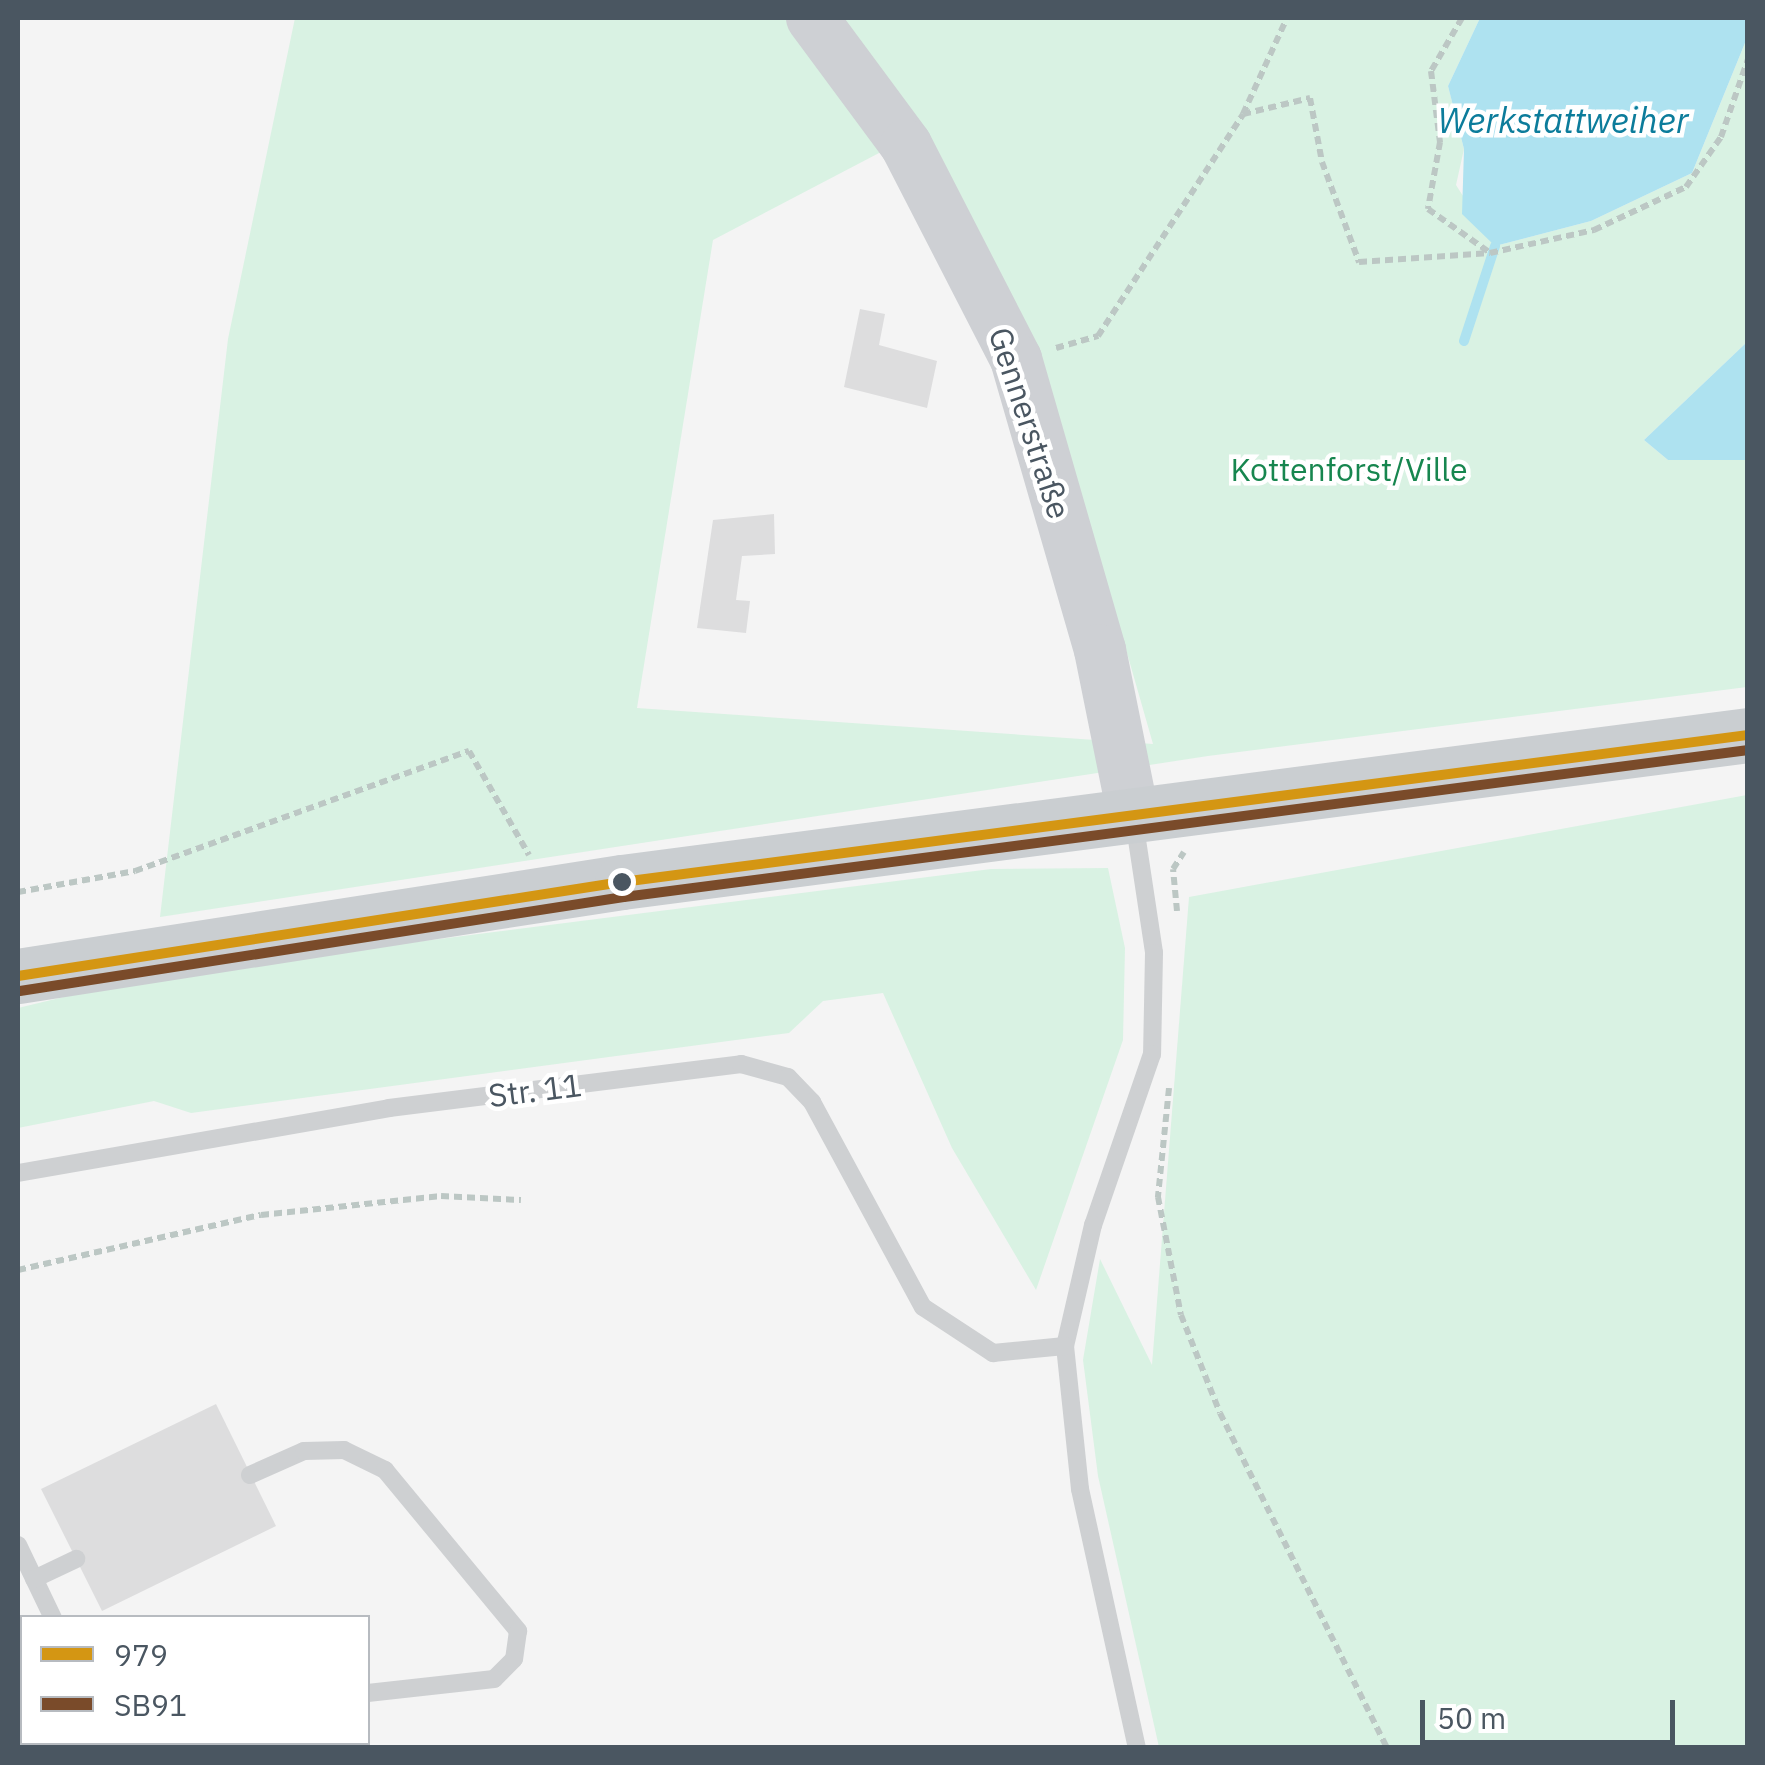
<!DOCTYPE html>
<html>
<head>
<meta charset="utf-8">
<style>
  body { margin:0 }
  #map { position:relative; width:1765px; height:1765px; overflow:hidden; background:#f4f4f4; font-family:"IBM Plex Sans",sans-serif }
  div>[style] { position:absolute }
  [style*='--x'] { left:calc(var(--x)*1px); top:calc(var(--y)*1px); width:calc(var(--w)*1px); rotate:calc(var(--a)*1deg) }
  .green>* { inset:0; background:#d9f2e3 }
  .water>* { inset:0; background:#aee2f0 }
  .stream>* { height:10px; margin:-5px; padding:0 5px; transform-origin:5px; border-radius:5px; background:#aee2f0 }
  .building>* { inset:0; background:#ddddde }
  .path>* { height:6px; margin-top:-3px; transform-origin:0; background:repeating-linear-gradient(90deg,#bcc7c4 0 8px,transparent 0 13px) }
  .lane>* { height:18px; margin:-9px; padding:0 9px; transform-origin:9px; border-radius:9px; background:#ced0d2 }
  .secondary>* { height:52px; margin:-26px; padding:0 26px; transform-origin:26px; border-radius:26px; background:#ced0d4 }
  .primary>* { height:55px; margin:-27.5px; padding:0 27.5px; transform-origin:27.5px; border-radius:27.5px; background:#caced1 }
  .bus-1>* { height:10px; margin:-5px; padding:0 5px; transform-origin:5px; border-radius:5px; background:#d49613 }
  .bus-2>* { height:10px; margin:-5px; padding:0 5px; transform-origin:5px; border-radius:5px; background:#7a4b2a }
  .dots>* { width:28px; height:28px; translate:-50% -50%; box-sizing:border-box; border:5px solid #fff; border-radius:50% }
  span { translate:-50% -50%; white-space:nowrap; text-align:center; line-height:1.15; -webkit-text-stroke:9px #fff; paint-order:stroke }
  .street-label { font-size:32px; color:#4a5661 }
  .park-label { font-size:32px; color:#17864f }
  .water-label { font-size:35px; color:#0c7c9b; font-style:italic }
  .frame { position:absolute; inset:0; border:20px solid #4a5661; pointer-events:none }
  .legend { position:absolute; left:20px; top:1615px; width:350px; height:130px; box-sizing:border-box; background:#fff; border:2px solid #b7bbc0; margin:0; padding:12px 18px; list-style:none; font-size:30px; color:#4a5661 }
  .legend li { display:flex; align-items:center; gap:20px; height:50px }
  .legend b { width:50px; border:2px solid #b7bbc0 }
  .scale { position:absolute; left:1420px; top:1700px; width:255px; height:45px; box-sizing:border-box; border:5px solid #4a5661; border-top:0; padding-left:12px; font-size:30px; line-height:35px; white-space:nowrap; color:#4a5661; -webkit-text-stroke:8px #fff; paint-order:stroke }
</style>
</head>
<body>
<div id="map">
  <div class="green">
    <i style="clip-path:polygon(evenodd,295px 18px,1480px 18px,1448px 86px,1464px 149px,1456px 185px,1495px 246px,1591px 221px,1692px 173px,1747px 38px,1747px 342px,1644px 440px,1668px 460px,1747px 460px,1747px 687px,1208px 756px,160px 917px,228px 339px,295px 18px,923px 130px,1113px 604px,1153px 744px,637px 708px,713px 240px,923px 130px)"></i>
    <i style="clip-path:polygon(1747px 795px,1747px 1747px,1159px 1747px,1098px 1476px,1083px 1360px,1100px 1259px,1152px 1365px,1189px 897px)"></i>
    <i style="clip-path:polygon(1108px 868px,1125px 948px,1123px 1040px,1036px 1290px,952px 1148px,883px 993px,823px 1001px,789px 1033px,191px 1113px,154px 1101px,18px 1128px,18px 1008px,155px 975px,991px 869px)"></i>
  </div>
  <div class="water">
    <i style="clip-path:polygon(1480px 18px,1747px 18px,1747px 38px,1692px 173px,1591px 221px,1495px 246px,1462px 214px,1464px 149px,1448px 86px)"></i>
    <i style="clip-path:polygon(1747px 342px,1747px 460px,1668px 460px,1644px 440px)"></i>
  </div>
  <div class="stream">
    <i style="--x:1464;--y:341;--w:100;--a:-71.9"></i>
  </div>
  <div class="building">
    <i style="clip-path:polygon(860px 309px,885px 314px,879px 345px,937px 361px,927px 408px,844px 387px)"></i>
    <i style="clip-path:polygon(774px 514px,775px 554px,742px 556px,736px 600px,750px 601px,746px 633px,697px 628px,713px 520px)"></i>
    <i style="clip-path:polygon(216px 1404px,276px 1526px,102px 1611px,41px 1489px)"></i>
  </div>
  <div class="path">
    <i style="--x:1462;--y:18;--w:61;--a:120.3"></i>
    <i style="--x:1431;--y:71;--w:72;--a:82.8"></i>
    <i style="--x:1440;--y:142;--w:68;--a:100.2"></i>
    <i style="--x:1428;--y:209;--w:75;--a:35.2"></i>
    <i style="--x:1243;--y:114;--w:69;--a:-13.4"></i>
    <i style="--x:1310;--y:98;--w:65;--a:79.4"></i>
    <i style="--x:1322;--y:162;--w:107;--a:69.7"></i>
    <i style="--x:1359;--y:262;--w:131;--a:-3.9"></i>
    <i style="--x:1490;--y:253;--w:107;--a:-12.5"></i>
    <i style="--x:1594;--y:230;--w:102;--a:-25.1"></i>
    <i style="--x:1686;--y:187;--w:61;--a:-55"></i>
    <i style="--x:1721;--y:137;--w:83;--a:-70.9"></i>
    <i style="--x:1056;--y:348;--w:44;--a:-15.9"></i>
    <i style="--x:1098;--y:336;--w:265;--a:-56.8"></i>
    <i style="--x:1243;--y:114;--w:106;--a:-65.4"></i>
    <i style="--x:18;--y:892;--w:119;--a:-10.2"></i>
    <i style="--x:135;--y:871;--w:355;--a:-19.8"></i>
    <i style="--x:469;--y:751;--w:120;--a:60"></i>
    <i style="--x:1177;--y:911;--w:42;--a:-95.4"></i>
    <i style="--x:1173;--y:869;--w:20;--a:-57"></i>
    <i style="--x:1169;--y:1088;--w:110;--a:95.8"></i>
    <i style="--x:1158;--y:1197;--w:120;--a:79"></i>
    <i style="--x:1181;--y:1315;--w:105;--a:68.3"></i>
    <i style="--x:1220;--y:1413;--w:374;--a:63.5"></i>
    <i style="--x:18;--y:1270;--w:249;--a:-12.8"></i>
    <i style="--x:261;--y:1215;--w:181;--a:-6"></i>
    <i style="--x:441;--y:1196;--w:80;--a:2.9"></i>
  </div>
  <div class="lane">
    <i style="--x:1134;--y:820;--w:134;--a:81.4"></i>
    <i style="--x:1154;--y:953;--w:101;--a:91.1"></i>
    <i style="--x:1152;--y:1054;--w:181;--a:109"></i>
    <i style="--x:1093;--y:1225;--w:124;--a:103"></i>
    <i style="--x:1065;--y:1346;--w:144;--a:84"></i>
    <i style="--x:1080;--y:1489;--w:265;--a:77.6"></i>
    <i style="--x:18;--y:1173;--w:377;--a:-9.9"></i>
    <i style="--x:389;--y:1108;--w:355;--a:-7.1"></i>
    <i style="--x:741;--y:1064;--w:49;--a:15.5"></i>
    <i style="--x:788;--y:1077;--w:35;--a:46"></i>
    <i style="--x:812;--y:1102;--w:233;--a:61.6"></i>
    <i style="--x:923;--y:1307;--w:84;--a:33.3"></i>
    <i style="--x:993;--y:1353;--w:72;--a:-5.6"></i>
    <i style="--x:250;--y:1475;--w:59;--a:-24"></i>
    <i style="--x:304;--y:1451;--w:40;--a:-1.4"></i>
    <i style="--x:344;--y:1450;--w:46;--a:26"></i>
    <i style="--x:385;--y:1470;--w:209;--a:50.4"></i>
    <i style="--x:518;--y:1631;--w:28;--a:98"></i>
    <i style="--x:514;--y:1659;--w:28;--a:135"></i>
    <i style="--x:494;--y:1679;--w:127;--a:173.7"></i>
    <i style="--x:18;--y:1545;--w:81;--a:64.4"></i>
    <i style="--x:34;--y:1579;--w:47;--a:-25.5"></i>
    <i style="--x:115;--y:1742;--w:6;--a:72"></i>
    <i style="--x:158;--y:1748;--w:16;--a:-22"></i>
  </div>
  <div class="secondary">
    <i style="--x:812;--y:18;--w:158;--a:53.5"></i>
    <i style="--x:906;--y:145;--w:241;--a:62.8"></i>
    <i style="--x:1016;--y:359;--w:303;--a:73.9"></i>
    <i style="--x:1100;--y:650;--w:167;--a:78.6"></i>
  </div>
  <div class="primary">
    <i style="--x:18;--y:976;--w:611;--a:-8.85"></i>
    <i style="--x:622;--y:882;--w:1136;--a:-7.44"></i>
  </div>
  <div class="bus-1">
    <i style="--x:18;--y:976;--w:611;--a:-8.85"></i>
    <i style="--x:622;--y:882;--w:1136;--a:-7.44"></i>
  </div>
  <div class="bus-2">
    <i style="--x:20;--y:991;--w:611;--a:-8.85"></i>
    <i style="--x:624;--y:897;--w:1134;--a:-7.45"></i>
  </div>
  <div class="dots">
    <i style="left:622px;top:882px;background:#4a5661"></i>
  </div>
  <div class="street-label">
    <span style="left:1030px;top:423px;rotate:72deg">Gennerstraße</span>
    <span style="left:535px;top:1090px;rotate:-7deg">Str. 11</span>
  </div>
  <div class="park-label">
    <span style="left:1349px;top:469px">Kottenforst/Ville</span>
  </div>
  <div class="water-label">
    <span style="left:1563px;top:120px">Werkstattweiher</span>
  </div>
  <div class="frame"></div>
  <ul class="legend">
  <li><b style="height:12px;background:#d49613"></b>979</li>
  <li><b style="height:12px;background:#7a4b2a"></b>SB91</li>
  </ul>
  <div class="scale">50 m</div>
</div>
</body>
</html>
